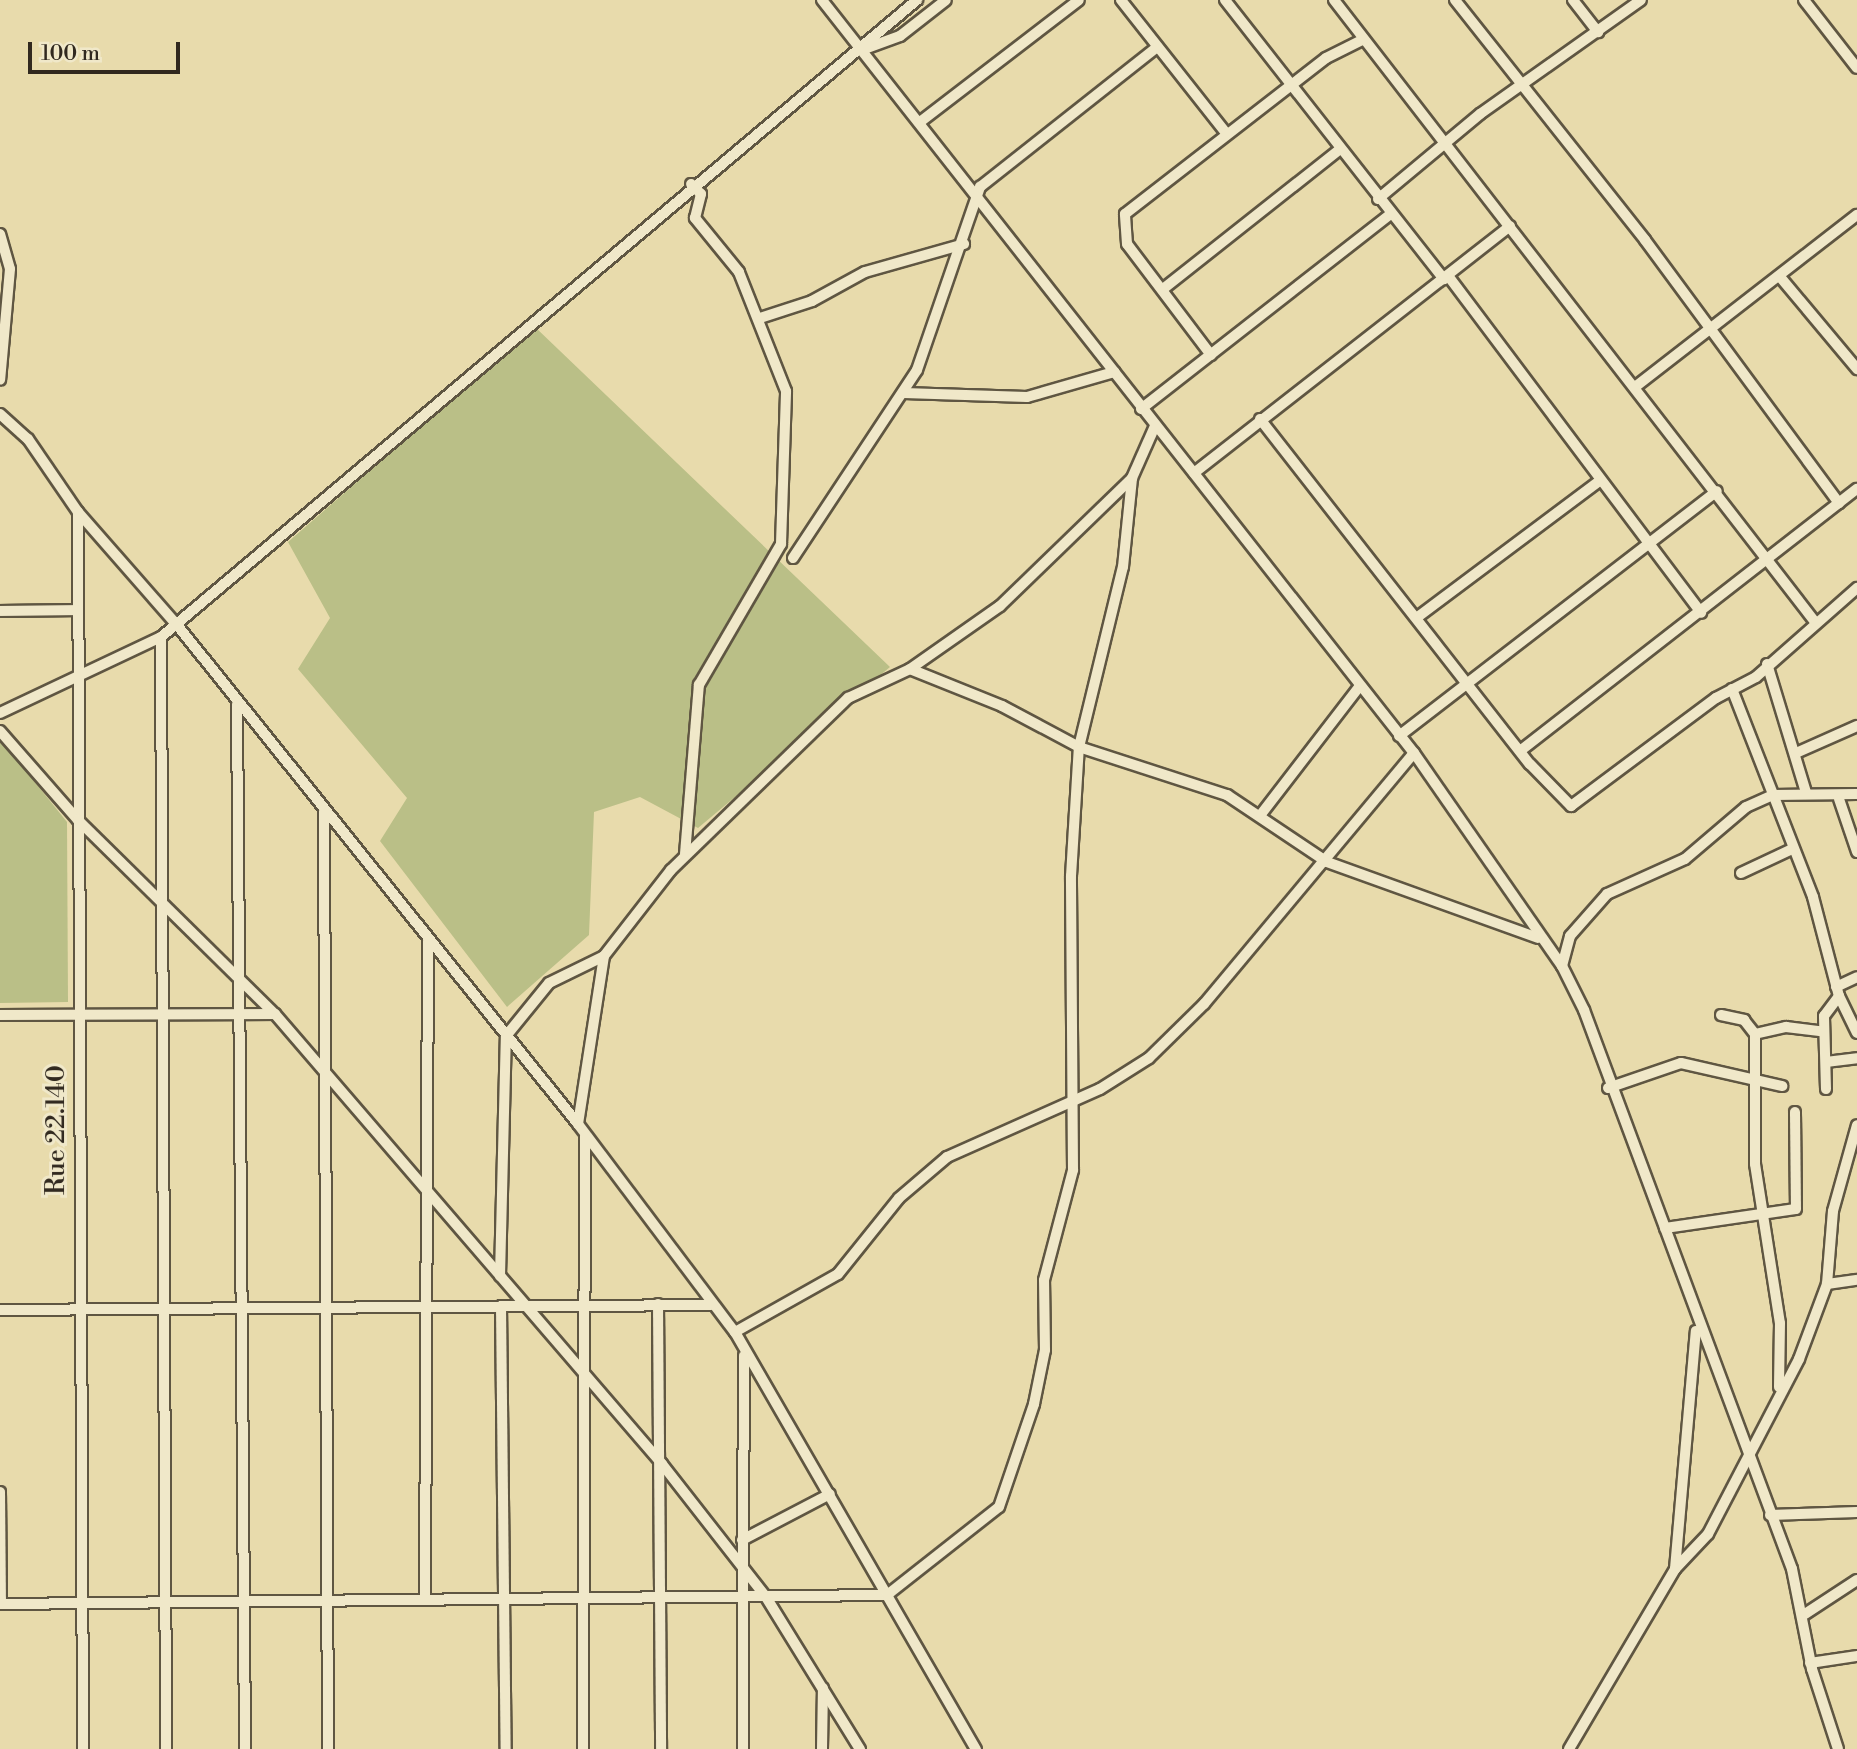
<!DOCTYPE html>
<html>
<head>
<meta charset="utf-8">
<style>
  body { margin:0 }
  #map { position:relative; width:1857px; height:1749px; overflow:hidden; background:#e8dbac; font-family:"Libre Bodoni",serif }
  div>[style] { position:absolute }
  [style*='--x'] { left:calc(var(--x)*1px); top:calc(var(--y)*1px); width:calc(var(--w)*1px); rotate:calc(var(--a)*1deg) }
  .green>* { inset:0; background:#babf87 }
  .roads { filter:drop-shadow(2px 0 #5f5642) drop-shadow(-2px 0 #5f5642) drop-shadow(0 2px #5f5642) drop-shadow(0 -2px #5f5642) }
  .minor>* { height:10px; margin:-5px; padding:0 5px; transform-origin:5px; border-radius:5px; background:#f0e8c9 }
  span { translate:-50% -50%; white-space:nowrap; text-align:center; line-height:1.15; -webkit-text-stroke:6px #f0e8c9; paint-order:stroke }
  .street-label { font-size:26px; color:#31291f }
  .scale { position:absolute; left:28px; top:42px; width:152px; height:32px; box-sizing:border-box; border:4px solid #31291f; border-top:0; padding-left:9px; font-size:21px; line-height:24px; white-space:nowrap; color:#31291f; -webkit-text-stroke:5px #f0e8c9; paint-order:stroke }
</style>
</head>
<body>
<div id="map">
  <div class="green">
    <i style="clip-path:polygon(535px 327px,890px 667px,698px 828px,640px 797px,594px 812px,589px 935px,507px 1007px,380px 841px,407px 798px,298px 669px,330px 618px,288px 542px)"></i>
    <i style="clip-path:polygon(0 739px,67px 822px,68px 1002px,0 1003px)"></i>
  </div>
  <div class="roads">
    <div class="minor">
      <i style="--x:822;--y:0;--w:958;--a:51.83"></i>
      <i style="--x:1414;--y:753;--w:259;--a:55.2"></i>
      <i style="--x:1562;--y:966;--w:49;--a:63.4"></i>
      <i style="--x:1584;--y:1010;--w:596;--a:69.59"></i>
      <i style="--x:1792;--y:1569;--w:102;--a:78.7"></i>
      <i style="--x:1812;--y:1669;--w:84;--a:72"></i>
      <i style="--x:1121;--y:0;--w:169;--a:51.7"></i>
      <i style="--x:1225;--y:0;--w:355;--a:51.9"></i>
      <i style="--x:1334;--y:0;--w:786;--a:52.28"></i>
      <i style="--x:1455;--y:0;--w:306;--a:51.6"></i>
      <i style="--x:1645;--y:240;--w:327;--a:53.6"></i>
      <i style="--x:1573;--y:0;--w:41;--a:52"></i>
      <i style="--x:1804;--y:0;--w:86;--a:52.1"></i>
      <i style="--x:867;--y:48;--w:35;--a:-20"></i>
      <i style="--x:900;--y:36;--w:58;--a:-38"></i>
      <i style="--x:920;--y:122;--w:200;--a:-37.5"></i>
      <i style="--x:1378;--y:199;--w:133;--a:-39.8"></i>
      <i style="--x:1480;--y:114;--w:197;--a:-35.3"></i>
      <i style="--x:0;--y:234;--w:36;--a:74"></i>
      <i style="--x:10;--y:269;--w:111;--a:95.1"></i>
      <i style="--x:1449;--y:277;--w:420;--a:53.1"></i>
      <i style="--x:1781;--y:278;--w:119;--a:50.1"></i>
      <i style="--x:1163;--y:289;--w:224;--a:-38.3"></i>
      <i style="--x:760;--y:318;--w:55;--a:-18.1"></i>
      <i style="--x:812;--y:301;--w:60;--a:-28.7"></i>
      <i style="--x:865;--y:272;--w:103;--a:-15.8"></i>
      <i style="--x:1211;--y:355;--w:139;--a:-127.1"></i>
      <i style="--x:1127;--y:244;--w:30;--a:-94"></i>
      <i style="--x:1125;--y:214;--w:254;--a:-37.8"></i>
      <i style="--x:1326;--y:58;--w:42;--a:-26.6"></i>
      <i style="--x:1635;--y:387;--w:281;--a:-37.8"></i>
      <i style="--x:904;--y:393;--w:123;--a:1.9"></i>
      <i style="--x:1027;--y:397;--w:91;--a:-16"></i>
      <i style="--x:1141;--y:409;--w:317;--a:-38"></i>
      <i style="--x:0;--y:414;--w:38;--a:42"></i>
      <i style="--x:28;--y:439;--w:88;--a:55.6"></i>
      <i style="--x:78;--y:512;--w:150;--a:48.8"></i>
      <i style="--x:177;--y:625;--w:640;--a:51.21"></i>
      <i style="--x:578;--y:1124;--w:261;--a:53"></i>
      <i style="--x:735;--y:1332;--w:482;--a:60"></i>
      <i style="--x:1260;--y:419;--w:438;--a:52"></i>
      <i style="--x:1530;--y:764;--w:59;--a:45.7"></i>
      <i style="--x:1571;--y:806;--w:181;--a:-36.7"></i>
      <i style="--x:1716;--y:698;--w:45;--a:-27.7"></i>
      <i style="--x:1756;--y:677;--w:135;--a:-41.4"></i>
      <i style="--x:1194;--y:473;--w:401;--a:-38"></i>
      <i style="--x:78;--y:512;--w:1237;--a:89.77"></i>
      <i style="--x:793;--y:558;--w:225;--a:-56.6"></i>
      <i style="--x:917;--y:370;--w:194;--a:-71"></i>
      <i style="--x:980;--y:187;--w:223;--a:-38.3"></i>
      <i style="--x:0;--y:611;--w:78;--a:-0.7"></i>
      <i style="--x:1419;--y:616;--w:224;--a:-36.8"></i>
      <i style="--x:161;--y:637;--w:1112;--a:89.74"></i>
      <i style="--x:1767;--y:664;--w:134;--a:73.1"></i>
      <i style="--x:910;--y:669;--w:99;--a:21.9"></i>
      <i style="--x:1002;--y:706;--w:87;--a:28"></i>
      <i style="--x:1079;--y:747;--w:156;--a:18"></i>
      <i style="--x:1227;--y:795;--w:120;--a:33.8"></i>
      <i style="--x:1327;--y:862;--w:224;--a:19.8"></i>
      <i style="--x:1732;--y:689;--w:223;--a:68.7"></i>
      <i style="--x:1813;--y:897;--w:102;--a:75.3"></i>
      <i style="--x:1839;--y:996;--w:41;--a:64.1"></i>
      <i style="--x:237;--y:704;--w:1045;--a:89.56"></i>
      <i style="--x:0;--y:713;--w:178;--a:-25.3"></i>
      <i style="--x:161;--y:637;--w:989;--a:-40.12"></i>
      <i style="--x:0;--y:731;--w:118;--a:48.8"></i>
      <i style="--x:78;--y:820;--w:276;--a:44.6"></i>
      <i style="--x:275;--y:1014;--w:594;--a:49.3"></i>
      <i style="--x:662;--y:1464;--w:169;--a:52"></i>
      <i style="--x:766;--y:1597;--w:179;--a:58.3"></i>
      <i style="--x:1399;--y:736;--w:401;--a:-37.6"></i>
      <i style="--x:1520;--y:751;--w:427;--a:-37.9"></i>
      <i style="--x:1796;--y:753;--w:67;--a:-23.9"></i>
      <i style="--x:1839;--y:799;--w:56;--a:71.2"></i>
      <i style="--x:324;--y:811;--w:938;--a:89.76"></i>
      <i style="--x:1262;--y:813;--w:159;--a:-52.4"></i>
      <i style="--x:685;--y:854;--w:170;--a:-85.3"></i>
      <i style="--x:699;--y:685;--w:163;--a:-59.8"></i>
      <i style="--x:781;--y:544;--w:153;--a:-88.1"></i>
      <i style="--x:786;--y:391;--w:128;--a:-111.6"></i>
      <i style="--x:739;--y:272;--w:70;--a:-129.2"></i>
      <i style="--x:695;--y:218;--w:25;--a:-76"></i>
      <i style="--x:701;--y:194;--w:14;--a:-135"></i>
      <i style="--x:1741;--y:873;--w:56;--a:-25.2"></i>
      <i style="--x:1562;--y:966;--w:31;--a:-75"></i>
      <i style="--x:1570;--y:936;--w:56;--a:-48.6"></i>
      <i style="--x:1607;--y:894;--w:85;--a:-24.2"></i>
      <i style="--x:1685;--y:859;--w:80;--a:-40.4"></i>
      <i style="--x:1746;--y:807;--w:30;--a:-24"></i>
      <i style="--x:1773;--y:795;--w:84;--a:-0.7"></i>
      <i style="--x:1836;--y:987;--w:23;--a:-25"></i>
      <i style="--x:0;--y:1015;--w:275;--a:-0.2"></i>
      <i style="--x:1721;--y:1015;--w:24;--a:12"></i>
      <i style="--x:1744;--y:1020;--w:18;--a:52"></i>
      <i style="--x:1755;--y:1034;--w:130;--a:90"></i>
      <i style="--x:1755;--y:1164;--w:161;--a:81.1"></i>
      <i style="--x:1780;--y:1323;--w:64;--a:90.9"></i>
      <i style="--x:1755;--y:1034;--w:32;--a:-13"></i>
      <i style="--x:1786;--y:1027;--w:38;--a:7"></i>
      <i style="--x:1826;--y:1062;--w:31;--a:-7"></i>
      <i style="--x:1608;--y:1088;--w:77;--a:-18.9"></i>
      <i style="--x:1681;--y:1063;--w:104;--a:12.8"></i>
      <i style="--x:1826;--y:1089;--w:73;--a:-91.6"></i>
      <i style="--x:1824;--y:1016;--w:25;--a:-53"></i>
      <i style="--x:578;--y:1124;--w:170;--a:-81.2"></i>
      <i style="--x:604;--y:956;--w:109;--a:-52.1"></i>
      <i style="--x:671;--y:870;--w:247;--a:-44.2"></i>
      <i style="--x:848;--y:698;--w:68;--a:-25.1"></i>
      <i style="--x:910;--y:669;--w:110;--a:-35"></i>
      <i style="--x:1000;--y:606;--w:184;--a:-44.1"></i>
      <i style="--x:1665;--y:1228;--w:132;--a:-8.3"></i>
      <i style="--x:1796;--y:1209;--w:97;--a:-90.6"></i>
      <i style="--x:500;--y:1276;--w:240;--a:-88.6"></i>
      <i style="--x:506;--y:1036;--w:68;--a:-50.9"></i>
      <i style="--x:549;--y:983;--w:61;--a:-26.1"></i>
      <i style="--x:1827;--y:1284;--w:30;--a:-8"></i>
      <i style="--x:658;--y:1304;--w:445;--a:89.6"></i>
      <i style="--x:501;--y:1306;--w:443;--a:89.4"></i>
      <i style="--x:0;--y:1310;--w:711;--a:-0.4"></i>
      <i style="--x:735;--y:1332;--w:118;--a:-29.4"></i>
      <i style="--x:838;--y:1274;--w:97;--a:-51.2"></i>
      <i style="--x:899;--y:1198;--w:63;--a:-40.5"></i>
      <i style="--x:947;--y:1157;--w:167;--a:-24"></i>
      <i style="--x:1100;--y:1089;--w:58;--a:-32.3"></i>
      <i style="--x:1149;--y:1058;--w:77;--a:-44.5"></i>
      <i style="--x:1204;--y:1004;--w:327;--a:-50.1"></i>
      <i style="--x:0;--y:1492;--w:112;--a:89.5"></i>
      <i style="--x:1770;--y:1515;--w:87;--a:-2"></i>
      <i style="--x:742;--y:1540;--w:99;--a:-27.6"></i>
      <i style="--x:1675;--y:1569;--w:239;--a:-85"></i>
      <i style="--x:425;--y:1599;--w:658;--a:-89.74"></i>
      <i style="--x:0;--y:1604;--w:887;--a:-0.58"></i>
      <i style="--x:887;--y:1595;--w:142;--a:-38.2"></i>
      <i style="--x:999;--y:1507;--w:109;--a:-71.2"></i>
      <i style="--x:1034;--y:1404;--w:55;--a:-78.5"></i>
      <i style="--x:1045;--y:1350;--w:70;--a:-90.8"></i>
      <i style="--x:1044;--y:1280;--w:114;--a:-75.2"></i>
      <i style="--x:1073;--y:1170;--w:294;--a:-90.4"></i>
      <i style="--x:1071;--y:876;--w:129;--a:-86.5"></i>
      <i style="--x:1079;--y:747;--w:185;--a:-76.3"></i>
      <i style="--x:1123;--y:567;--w:89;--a:-84.2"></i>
      <i style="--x:1132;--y:478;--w:57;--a:-66.1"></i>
      <i style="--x:1805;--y:1614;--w:62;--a:-33.2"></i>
      <i style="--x:1810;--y:1663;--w:48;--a:-8.5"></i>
      <i style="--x:583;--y:1749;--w:613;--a:-89.81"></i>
      <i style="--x:743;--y:1749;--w:393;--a:-89.9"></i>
      <i style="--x:822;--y:1749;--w:61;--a:-89.1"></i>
      <i style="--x:1569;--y:1749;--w:209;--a:-59.5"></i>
      <i style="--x:1675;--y:1569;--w:48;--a:-46.7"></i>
      <i style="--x:1708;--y:1534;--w:197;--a:-62.5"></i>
      <i style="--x:1799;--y:1359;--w:80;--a:-69.5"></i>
      <i style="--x:1827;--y:1284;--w:73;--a:-85.3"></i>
      <i style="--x:1833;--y:1211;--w:89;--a:-74.4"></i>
    </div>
  </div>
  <div class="street-label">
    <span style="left:57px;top:1130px;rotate:-90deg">Rue 22.140</span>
  </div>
  <div class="scale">100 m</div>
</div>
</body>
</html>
